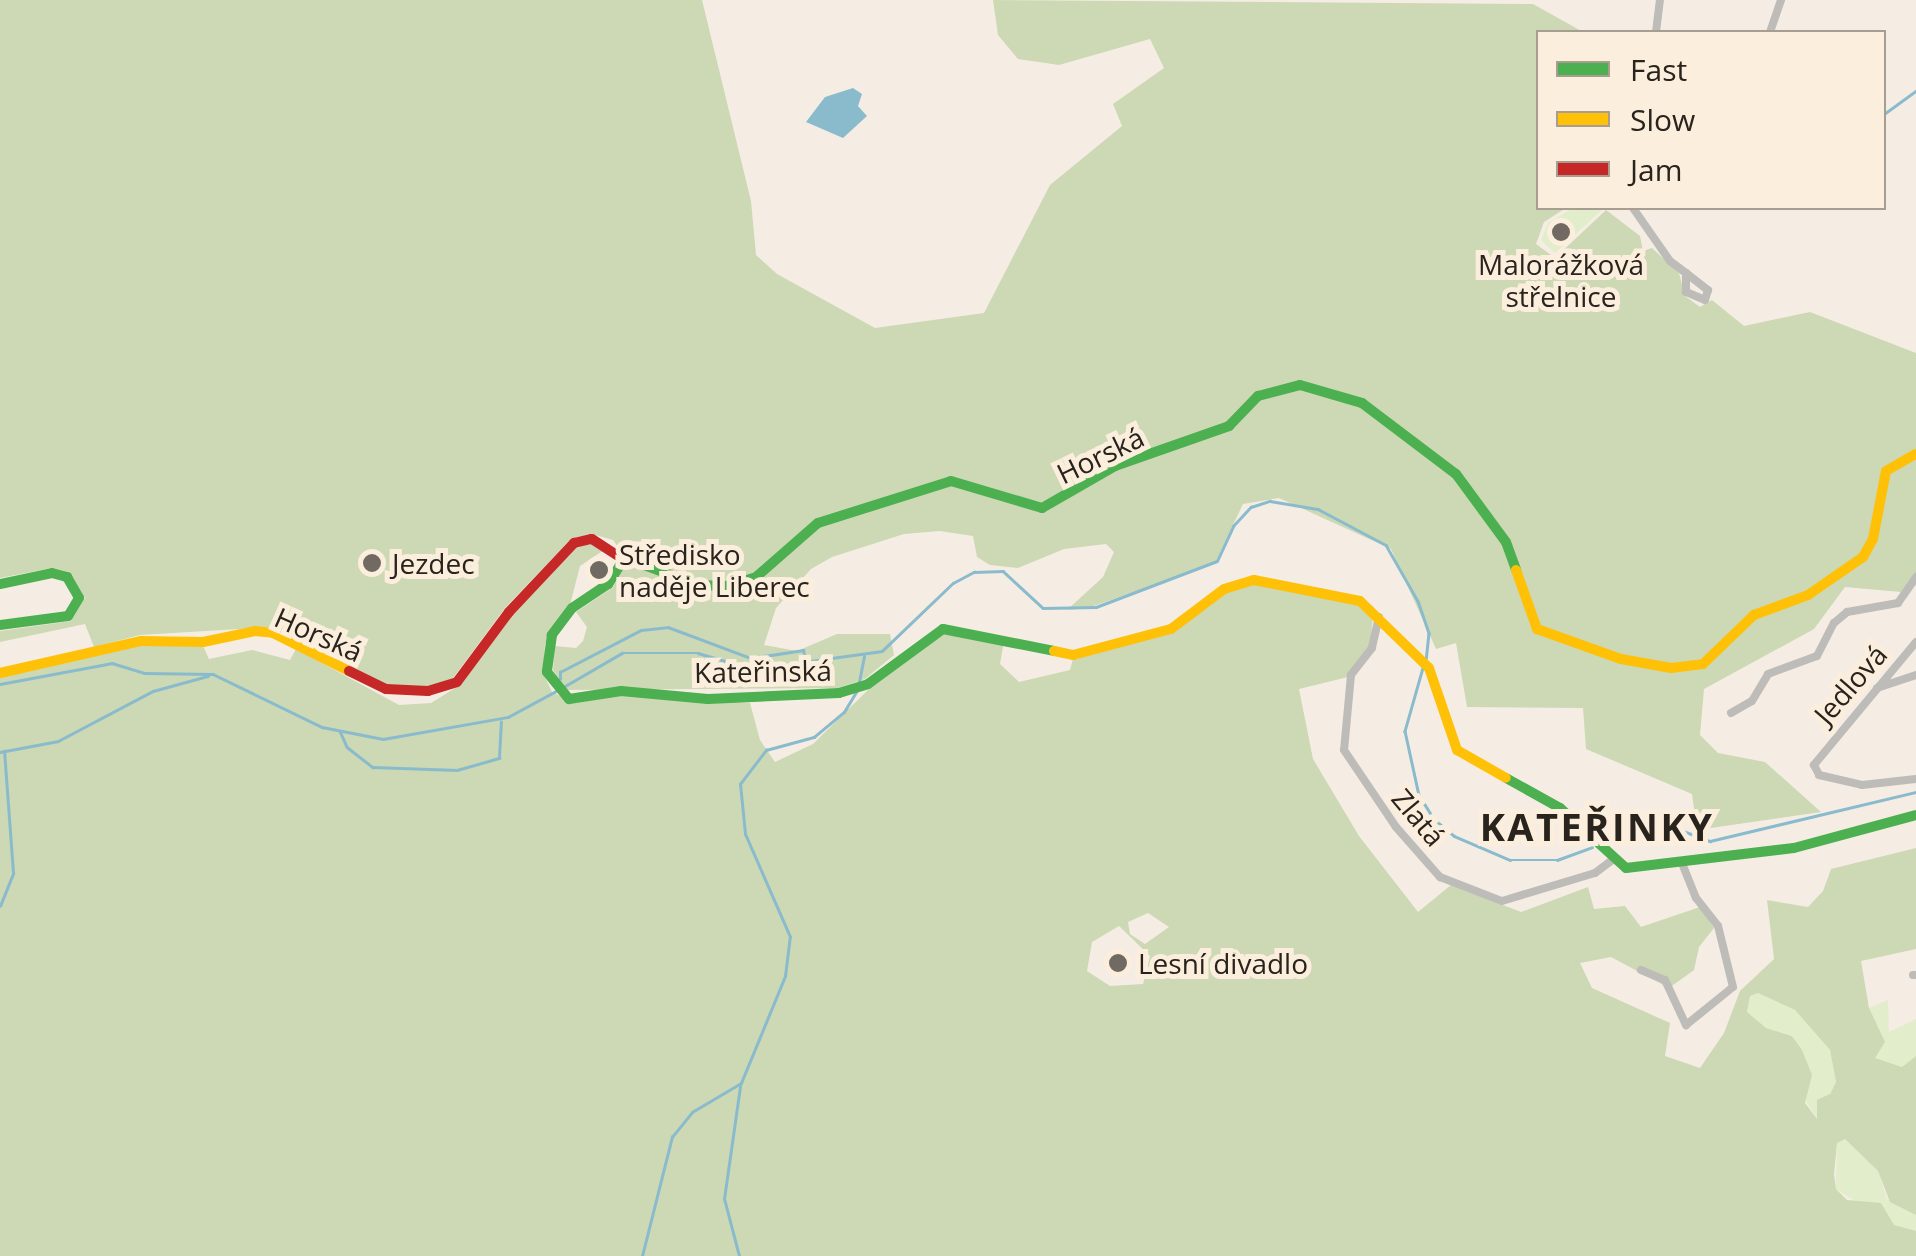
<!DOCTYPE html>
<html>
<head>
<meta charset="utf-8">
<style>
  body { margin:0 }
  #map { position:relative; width:1916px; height:1256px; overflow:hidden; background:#f5ede4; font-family:"Open Sans",sans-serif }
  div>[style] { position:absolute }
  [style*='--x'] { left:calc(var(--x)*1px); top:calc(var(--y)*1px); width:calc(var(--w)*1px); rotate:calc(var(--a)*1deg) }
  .green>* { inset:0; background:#e2edcb }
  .forest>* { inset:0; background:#ccd9b4 }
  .water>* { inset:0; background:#8abbcc }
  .stream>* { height:2.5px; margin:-1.25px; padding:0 1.25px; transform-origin:1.25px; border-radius:1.25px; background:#8abbcc }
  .street>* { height:8px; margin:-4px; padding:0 4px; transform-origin:4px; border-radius:4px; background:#bebcb9 }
  .fast>* { height:10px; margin:-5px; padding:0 5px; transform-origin:5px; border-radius:5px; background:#4caf50 }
  .slow>* { height:10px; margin:-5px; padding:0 5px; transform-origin:5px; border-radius:5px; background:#ffc107 }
  .jam>* { height:10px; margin:-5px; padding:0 5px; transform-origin:5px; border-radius:5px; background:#c62828 }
  .dots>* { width:28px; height:28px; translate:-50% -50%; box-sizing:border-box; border:5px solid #fceedd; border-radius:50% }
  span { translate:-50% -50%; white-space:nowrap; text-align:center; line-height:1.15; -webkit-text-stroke:10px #fceedd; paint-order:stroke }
  .poi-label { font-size:28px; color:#28231c }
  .left { translate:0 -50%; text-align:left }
  .street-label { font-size:28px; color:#28231c }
  .district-label { font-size:38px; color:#28231c; font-weight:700; letter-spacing:2.5px }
  .legend { position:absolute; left:1536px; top:30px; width:350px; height:180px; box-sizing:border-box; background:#fceedd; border:2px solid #a79d90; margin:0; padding:12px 18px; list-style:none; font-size:30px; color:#28231c }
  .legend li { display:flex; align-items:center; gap:20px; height:50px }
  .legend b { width:50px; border:2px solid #a79d90 }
</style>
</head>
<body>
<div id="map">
  <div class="green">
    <i style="clip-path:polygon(1573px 208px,1604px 208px,1555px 253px,1541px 240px,1548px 223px)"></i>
    <i style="clip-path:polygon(1758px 993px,1795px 1010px,1830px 1050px,1836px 1082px,1817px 1119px,1804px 1098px,1812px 1075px,1793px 1036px,1766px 1028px,1747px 1013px,1750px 996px)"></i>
    <i style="clip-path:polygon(1888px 1000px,1889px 1032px,1916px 1019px,1916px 1056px,1902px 1067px,1874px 1058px,1869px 1008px)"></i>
    <i style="clip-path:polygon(1845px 1139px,1878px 1171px,1887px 1199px,1916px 1215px,1916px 1231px,1898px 1228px,1836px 1189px,1837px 1142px)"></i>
  </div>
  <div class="forest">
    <i style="clip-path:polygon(0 0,702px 0,751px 201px,756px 255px,777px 274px,875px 328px,984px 313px,1050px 185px,1122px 126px,1113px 104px,1164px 68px,1150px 39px,1059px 65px,1018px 59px,998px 35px,993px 0,1533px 4px,1583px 32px,1538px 32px,1538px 208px,1566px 208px,1544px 222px,1536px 244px,1555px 258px,1606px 210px,1640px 236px,1643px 251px,1652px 248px,1679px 273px,1685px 296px,1700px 307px,1712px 300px,1744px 326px,1810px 312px,1916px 353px,1916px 583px,1901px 592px,1845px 587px,1814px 629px,1704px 689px,1700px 735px,1718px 753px,1765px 762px,1821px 812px,1697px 830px,1692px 794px,1586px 749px,1583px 708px,1467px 707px,1456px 643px,1436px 649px,1391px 549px,1279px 498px,1243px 504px,1215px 563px,1088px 608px,1067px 610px,1103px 577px,1114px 552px,1106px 544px,1064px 549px,1018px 568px,990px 565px,977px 557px,973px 536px,940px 531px,904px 534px,832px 557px,811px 569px,776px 608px,764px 645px,797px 651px,837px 634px,890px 634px,894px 655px,865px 679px,838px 688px,566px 690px,553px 670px,555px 646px,576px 648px,583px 641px,587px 627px,576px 612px,612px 588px,628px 562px,613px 540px,592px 534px,571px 539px,505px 608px,453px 678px,416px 695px,389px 690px,274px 627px,140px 635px,94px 647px,85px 624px,0 642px,0 631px,71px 621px,85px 598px,69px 572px,52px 568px,0 578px)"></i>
    <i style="clip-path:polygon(evenodd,592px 544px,607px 548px,580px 566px,570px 605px,545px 644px,543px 673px,552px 692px,573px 702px,622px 695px,750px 703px,760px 740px,775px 762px,813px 744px,870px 688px,944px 633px,1004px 641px,1000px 664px,1019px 682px,1070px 670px,1073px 659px,1173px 633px,1226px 593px,1254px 584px,1358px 604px,1373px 616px,1370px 647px,1348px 677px,1299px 689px,1313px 759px,1359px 836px,1418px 912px,1451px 885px,1521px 912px,1588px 887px,1594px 909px,1625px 906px,1641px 927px,1700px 907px,1714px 928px,1699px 947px,1694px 970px,1669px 988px,1611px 957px,1580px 963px,1592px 988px,1670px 1023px,1665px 1056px,1700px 1068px,1724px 1033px,1740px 991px,1774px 959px,1767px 900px,1808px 907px,1823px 891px,1831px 869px,1916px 848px,1916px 949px,1861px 961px,1869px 1008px,1885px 1042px,1875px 1058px,1902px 1067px,1916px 1056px,1916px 1215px,1890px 1202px,1878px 1171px,1845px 1139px,1837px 1143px,1834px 1174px,1836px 1189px,1847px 1200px,1881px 1203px,1894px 1225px,1916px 1231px,1916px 1256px,0 1256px,0 677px,142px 645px,203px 646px,209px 659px,252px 650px,290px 660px,296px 649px,399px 705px,431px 703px,460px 685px,513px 615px,576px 547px,592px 544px,1148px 913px,1169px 927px,1145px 944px,1130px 934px,1128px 922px,1148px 913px,592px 544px,1119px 926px,1150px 956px,1143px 984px,1110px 986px,1087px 971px,1092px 942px,1119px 926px,592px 544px,1758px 993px,1795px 1010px,1830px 1050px,1836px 1082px,1830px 1094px,1817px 1100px,1817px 1119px,1805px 1103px,1812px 1075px,1802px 1050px,1792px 1036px,1766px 1028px,1747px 1012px,1750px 996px,1758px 993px)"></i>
  </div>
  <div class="water">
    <i style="clip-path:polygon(853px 88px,862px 94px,858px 106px,867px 116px,843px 138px,806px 122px,825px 97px)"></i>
  </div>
  <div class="stream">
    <i style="--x:1884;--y:114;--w:39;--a:-36"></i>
    <i style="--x:1423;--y:668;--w:66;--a:105.9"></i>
    <i style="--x:1405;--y:731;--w:66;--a:77.7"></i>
    <i style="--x:1419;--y:795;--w:28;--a:58"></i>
    <i style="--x:1434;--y:819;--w:26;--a:40"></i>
    <i style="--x:1454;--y:836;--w:61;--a:23.2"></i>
    <i style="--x:1510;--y:860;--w:47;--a:0"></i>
    <i style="--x:1557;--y:860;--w:37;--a:-20"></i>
    <i style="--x:560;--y:679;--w:7;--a:-90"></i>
    <i style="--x:560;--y:672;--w:91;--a:-27.4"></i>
    <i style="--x:641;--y:630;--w:27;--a:-6"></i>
    <i style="--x:668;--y:627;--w:89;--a:20.5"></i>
    <i style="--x:751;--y:658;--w:53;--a:-8.7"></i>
    <i style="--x:803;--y:650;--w:11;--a:68"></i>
    <i style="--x:859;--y:682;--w:26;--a:-79"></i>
    <i style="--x:0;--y:684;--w:114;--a:-10.6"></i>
    <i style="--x:112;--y:663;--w:34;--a:17"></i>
    <i style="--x:144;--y:673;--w:69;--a:0.8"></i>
    <i style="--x:213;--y:674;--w:121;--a:25.9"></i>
    <i style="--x:322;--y:727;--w:62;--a:11.1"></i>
    <i style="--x:383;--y:739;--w:127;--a:-10"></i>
    <i style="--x:508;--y:717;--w:57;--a:-28.4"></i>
    <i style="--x:565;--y:686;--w:66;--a:-30.1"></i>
    <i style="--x:622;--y:653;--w:76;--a:0"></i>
    <i style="--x:698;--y:653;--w:56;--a:16.5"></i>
    <i style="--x:752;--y:669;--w:131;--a:-7.9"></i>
    <i style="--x:882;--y:651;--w:98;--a:-43.8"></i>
    <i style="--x:953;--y:583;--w:24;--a:-28"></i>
    <i style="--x:974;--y:572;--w:29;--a:-2"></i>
    <i style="--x:1003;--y:571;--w:54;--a:42.8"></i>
    <i style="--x:1043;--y:608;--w:53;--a:-1.1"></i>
    <i style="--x:1096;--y:607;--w:129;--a:-20.8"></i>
    <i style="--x:1217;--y:561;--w:38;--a:-65"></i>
    <i style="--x:1233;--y:526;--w:26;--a:-47"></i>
    <i style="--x:1251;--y:507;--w:20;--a:-18"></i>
    <i style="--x:1270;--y:501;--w:49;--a:9.5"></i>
    <i style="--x:1318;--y:509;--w:77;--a:27.9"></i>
    <i style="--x:1386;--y:545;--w:64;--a:60.3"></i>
    <i style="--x:1418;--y:601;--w:34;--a:71"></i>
    <i style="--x:1429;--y:633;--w:28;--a:96"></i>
    <i style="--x:340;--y:731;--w:17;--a:66"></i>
    <i style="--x:347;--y:747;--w:33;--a:38"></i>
    <i style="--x:373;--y:767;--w:84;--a:2"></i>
    <i style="--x:457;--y:770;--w:44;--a:-15.9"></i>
    <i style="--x:499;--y:758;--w:36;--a:-87"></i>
    <i style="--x:0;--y:752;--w:59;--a:-10.7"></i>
    <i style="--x:58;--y:741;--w:107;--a:-27.8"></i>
    <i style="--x:153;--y:691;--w:57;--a:-15.3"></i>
    <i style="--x:1599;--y:844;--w:62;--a:-21.6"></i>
    <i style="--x:1657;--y:821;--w:57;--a:20.7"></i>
    <i style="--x:1710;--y:841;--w:212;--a:-13.4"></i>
    <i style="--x:0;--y:906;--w:35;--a:-68"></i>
    <i style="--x:13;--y:873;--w:122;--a:-94.2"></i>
    <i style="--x:642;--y:1256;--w:123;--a:-75.9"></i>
    <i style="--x:672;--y:1137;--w:32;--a:-51"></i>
    <i style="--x:692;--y:1112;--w:57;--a:-30.6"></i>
    <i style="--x:741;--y:1083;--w:116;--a:-67.6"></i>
    <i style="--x:785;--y:976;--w:39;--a:-83"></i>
    <i style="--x:790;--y:937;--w:112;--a:-113.6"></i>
    <i style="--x:745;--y:834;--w:50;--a:-95.7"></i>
    <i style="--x:740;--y:784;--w:43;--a:-52.6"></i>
    <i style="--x:766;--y:750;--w:50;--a:-15.2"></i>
    <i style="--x:814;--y:737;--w:39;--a:-40"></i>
    <i style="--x:844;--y:712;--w:26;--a:-59"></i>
    <i style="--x:739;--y:1256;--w:59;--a:-104.7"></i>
    <i style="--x:724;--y:1199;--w:114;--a:-81.9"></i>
  </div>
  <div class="street">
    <i style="--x:1656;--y:32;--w:32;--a:-83"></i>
    <i style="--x:1770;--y:32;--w:34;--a:-71"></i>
    <i style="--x:1633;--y:208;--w:65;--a:55.1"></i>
    <i style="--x:1670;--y:261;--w:20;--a:37"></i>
    <i style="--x:1686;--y:273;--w:28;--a:38"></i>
    <i style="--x:1708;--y:290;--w:10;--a:107"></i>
    <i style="--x:1705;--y:300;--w:21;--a:-157"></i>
    <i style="--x:1686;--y:292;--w:19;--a:-90"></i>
    <i style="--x:1379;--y:617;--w:32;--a:103"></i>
    <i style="--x:1372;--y:648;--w:34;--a:128"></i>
    <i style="--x:1351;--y:675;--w:75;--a:95.3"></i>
    <i style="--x:1344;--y:750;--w:93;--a:56"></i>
    <i style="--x:1396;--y:827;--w:67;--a:48.7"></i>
    <i style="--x:1440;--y:877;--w:66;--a:21.2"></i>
    <i style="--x:1502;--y:901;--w:97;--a:-16.8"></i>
    <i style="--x:1595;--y:873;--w:20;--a:-37"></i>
    <i style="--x:1916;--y:642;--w:160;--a:129.7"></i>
    <i style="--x:1814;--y:765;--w:11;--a:63"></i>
    <i style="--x:1819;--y:775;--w:44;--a:13.1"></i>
    <i style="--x:1862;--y:785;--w:54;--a:-6.3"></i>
    <i style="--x:1877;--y:688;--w:41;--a:-18.4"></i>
    <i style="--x:1731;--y:713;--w:24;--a:-30"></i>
    <i style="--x:1752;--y:701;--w:31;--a:-59"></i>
    <i style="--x:1768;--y:674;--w:52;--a:-20.2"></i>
    <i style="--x:1817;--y:656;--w:37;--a:-63"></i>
    <i style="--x:1834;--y:623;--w:17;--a:-40"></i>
    <i style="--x:1847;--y:612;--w:52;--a:-10"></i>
    <i style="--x:1898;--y:603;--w:32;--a:-55"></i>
    <i style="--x:1641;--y:970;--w:26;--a:23"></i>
    <i style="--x:1665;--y:980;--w:50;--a:65"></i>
    <i style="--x:1686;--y:1025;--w:60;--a:-39"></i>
    <i style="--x:1733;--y:987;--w:63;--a:-103.8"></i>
    <i style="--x:1718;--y:926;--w:36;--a:-128"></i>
    <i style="--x:1696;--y:898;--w:35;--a:-112"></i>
    <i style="--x:1913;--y:975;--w:3;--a:0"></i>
  </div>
  <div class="fast">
    <i style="--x:617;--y:555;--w:86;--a:20.3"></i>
    <i style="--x:698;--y:585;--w:29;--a:2"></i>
    <i style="--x:727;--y:586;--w:30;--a:-17"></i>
    <i style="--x:756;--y:577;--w:82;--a:-41.1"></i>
    <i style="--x:818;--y:523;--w:139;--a:-17.5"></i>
    <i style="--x:951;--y:481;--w:95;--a:16.5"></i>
    <i style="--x:1042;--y:508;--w:84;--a:-29.9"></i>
    <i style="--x:1115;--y:466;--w:121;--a:-19.3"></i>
    <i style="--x:1229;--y:426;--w:42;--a:-46"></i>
    <i style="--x:1258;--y:396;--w:43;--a:-14.7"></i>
    <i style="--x:1300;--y:385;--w:65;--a:16.2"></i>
    <i style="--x:1362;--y:403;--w:118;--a:37.1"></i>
    <i style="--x:1456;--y:474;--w:84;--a:53.7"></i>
    <i style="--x:1506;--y:542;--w:30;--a:70"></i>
    <i style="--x:622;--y:562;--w:26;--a:122"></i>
    <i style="--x:608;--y:584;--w:43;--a:146.3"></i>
    <i style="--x:572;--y:608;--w:34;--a:127"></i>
    <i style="--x:552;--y:635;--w:37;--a:98"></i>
    <i style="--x:547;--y:672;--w:35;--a:51"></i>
    <i style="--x:569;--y:699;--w:53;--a:-8.7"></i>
    <i style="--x:621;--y:691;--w:87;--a:5.3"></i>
    <i style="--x:708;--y:699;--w:131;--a:-2.6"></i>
    <i style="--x:839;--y:693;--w:30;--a:-17"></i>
    <i style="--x:868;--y:684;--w:93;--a:-36.3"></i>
    <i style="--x:943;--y:629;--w:113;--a:11.2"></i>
    <i style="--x:0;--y:584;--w:53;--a:-11.9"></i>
    <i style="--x:52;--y:573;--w:16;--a:15"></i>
    <i style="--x:67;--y:577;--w:24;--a:60"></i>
    <i style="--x:79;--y:598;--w:21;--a:121"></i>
    <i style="--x:68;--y:616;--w:69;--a:172.5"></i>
    <i style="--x:1506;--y:778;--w:62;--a:29.1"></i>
    <i style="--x:1560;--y:808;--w:89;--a:42.3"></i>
    <i style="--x:1626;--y:868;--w:169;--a:-6.8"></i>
    <i style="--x:1794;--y:848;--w:126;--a:-15.1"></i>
  </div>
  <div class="slow">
    <i style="--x:1516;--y:570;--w:63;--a:70.4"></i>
    <i style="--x:1537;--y:629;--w:89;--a:19.7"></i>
    <i style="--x:1621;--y:659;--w:51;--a:10.2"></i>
    <i style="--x:1671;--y:668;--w:32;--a:-7"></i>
    <i style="--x:1703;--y:664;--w:71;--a:-43.9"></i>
    <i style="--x:1754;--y:615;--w:58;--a:-20.3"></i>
    <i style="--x:1808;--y:595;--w:67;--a:-34.6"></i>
    <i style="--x:1863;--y:557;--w:21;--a:-61"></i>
    <i style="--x:1873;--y:539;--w:69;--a:-79.2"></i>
    <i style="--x:1886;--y:471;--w:34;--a:-30"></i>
    <i style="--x:1054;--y:651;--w:19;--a:12"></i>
    <i style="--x:1073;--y:655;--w:101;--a:-14.9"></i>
    <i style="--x:1171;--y:629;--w:66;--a:-37"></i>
    <i style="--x:1224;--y:589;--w:31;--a:-17"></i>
    <i style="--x:1254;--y:580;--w:108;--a:11.2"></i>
    <i style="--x:1360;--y:601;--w:96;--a:44.2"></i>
    <i style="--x:1429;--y:668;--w:87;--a:71.1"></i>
    <i style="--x:1457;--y:750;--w:56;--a:29.7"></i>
    <i style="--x:0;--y:673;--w:145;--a:-12.8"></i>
    <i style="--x:141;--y:641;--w:62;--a:0.9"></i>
    <i style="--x:203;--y:642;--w:53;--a:-11.9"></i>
    <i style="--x:255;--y:631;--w:18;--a:6"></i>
    <i style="--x:273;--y:633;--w:85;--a:26.6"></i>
  </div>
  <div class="jam">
    <i style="--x:349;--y:671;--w:41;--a:25.9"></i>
    <i style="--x:386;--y:689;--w:42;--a:2.7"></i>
    <i style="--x:428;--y:691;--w:30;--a:-17"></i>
    <i style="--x:457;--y:682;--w:87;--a:-53.4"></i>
    <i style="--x:509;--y:612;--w:95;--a:-46.7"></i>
    <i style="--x:574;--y:543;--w:18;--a:-13"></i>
    <i style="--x:592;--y:539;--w:30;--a:33"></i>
  </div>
  <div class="dots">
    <i style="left:1561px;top:232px;background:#706a62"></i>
    <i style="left:372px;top:563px;background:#706a62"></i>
    <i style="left:599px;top:570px;background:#706a62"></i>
    <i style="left:1118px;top:963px;background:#706a62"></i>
  </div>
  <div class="poi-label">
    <span style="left:1561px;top:280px">Malorážková<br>střelnice</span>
    <span class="left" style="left:619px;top:570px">Středisko<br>naděje Liberec</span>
    <span class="left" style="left:392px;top:563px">Jezdec</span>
    <span class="left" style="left:1138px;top:963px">Lesní divadlo</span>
  </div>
  <div class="street-label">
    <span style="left:1100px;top:455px;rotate:-26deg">Horská</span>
    <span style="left:319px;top:634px;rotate:24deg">Horská</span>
    <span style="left:763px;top:671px;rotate:-1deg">Kateřinská</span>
    <span style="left:1850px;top:684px;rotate:-49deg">Jedlová</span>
    <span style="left:1419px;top:817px;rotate:50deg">Zlatá</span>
  </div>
  <div class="district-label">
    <span style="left:1597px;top:827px">KATEŘINKY</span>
  </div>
  <ul class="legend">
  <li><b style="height:12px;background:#4caf50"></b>Fast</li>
  <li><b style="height:12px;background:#ffc107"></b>Slow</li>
  <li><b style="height:12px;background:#c62828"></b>Jam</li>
  </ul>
</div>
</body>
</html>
